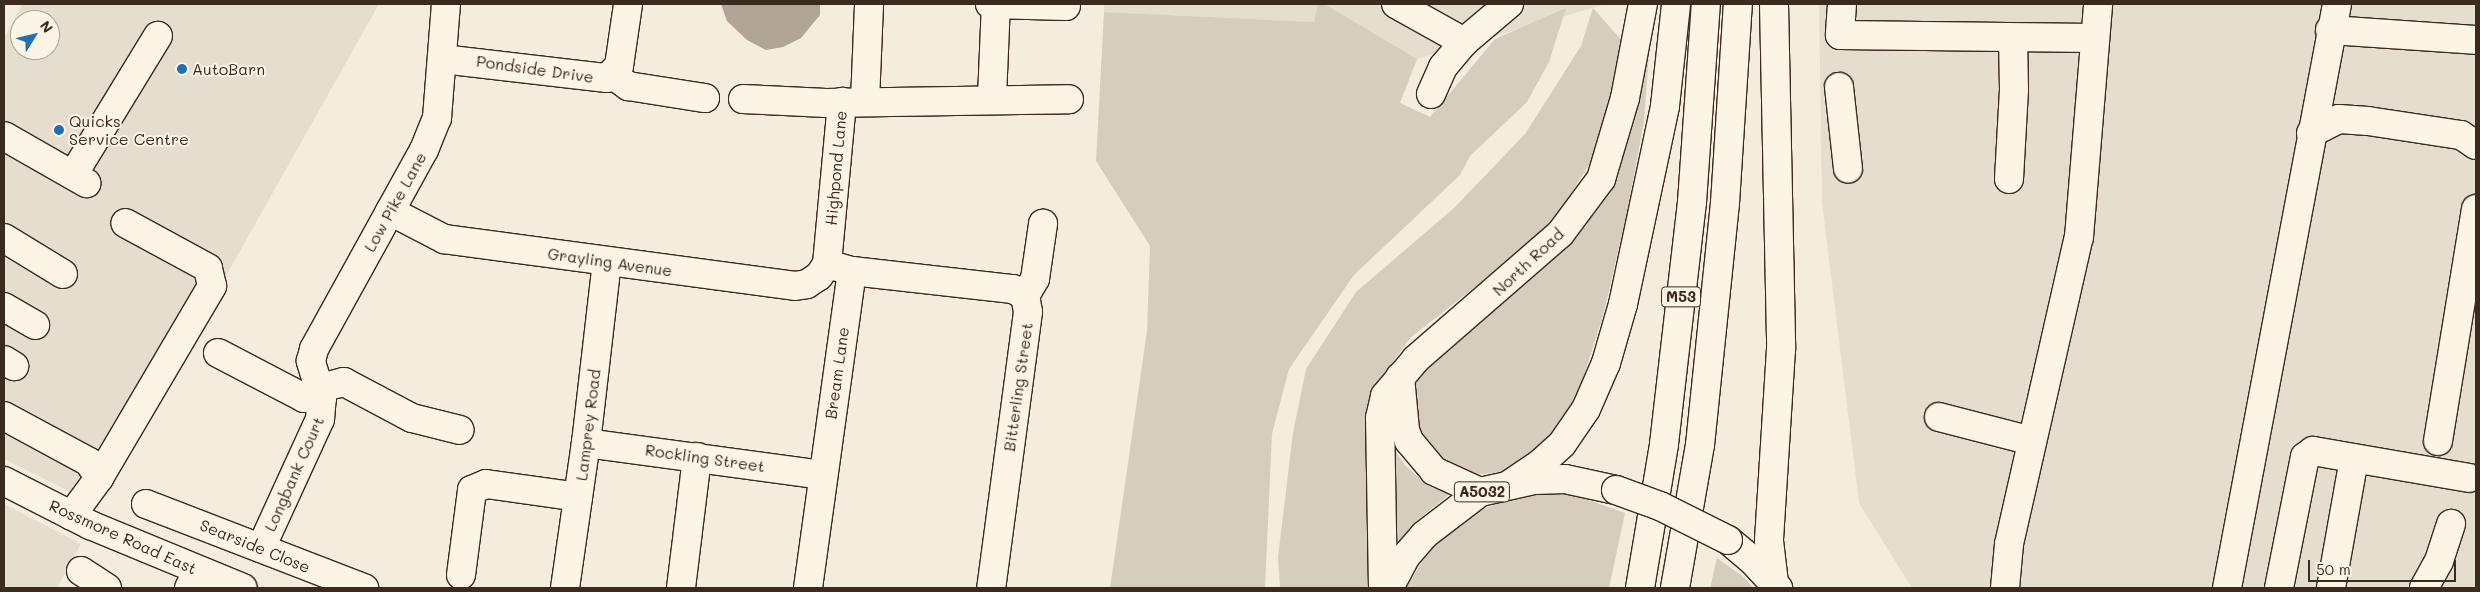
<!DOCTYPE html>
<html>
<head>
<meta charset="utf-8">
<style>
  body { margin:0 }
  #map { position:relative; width:2480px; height:592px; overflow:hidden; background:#f4eddd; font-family:Mali,sans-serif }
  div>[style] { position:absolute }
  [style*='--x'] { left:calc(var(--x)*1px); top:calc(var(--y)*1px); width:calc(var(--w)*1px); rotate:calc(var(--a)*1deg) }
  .built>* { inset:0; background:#e5ddce }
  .green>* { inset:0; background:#d6cdbd }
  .water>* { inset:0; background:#b0a596 }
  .roads { filter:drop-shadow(1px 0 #3b2a1e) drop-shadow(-1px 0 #3b2a1e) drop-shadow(0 1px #3b2a1e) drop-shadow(0 -1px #3b2a1e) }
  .minor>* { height:28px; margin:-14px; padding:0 14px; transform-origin:14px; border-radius:14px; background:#fcf5e5 }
  .major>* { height:28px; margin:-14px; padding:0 14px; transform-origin:14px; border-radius:14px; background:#fcf5e5 }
  .highway>* { height:28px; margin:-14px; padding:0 14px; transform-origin:14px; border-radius:14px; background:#fcf5e5 }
  .bridges { filter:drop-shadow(1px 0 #3b2a1e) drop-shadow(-1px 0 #3b2a1e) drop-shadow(0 1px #3b2a1e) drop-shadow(0 -1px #3b2a1e) }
  .major-bridge>* { height:28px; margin:-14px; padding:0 14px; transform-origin:14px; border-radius:14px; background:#fcf5e5 }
  .dots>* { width:14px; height:14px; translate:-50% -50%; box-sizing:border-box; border:2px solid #fcf5e5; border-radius:50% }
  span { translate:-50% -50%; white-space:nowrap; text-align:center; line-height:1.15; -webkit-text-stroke:4px #fcf5e5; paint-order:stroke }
  .shield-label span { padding:1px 4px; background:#fcf5e5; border:1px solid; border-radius:4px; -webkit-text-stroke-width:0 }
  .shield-label { font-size:15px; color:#3b2a1e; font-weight:700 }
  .poi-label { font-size:16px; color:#3b2a1e }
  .left { translate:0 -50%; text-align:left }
  .street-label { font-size:16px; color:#3b2a1e }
  .frame { position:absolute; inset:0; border:5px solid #3b2a1e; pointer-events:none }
  .north { position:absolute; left:10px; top:10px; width:50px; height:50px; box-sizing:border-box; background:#fcf5e5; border:1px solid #afa495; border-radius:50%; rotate:54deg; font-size:14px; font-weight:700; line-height:20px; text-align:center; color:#3b2a1e }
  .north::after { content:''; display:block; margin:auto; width:18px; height:22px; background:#1f6fb2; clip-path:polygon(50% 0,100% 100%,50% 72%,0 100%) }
  .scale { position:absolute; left:2308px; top:560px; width:148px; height:22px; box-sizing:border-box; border:2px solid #3b2a1e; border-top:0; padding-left:6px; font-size:15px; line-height:18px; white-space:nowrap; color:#3b2a1e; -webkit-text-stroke:4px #fcf5e5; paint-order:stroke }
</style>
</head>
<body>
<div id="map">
  <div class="built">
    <i style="clip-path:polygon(evenodd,22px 4px,379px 4px,97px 505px,4px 459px,4px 39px,22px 4px,20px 20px,50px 20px,50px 50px,20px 50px,20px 20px)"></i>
    <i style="clip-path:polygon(1104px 4px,1606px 4px,1417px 59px,1314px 22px,1104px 12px)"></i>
    <i style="clip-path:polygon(1819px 4px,2476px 4px,2476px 588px,1912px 588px,1859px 503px,1822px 202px)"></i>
    <i style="clip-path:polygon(4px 504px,81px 544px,57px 588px,4px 588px)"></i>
  </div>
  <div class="green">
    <i style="clip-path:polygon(1318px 4px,1324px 4px,1417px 59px,1400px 103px,1430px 117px,1495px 39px,1566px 8px,1549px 62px,1527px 102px,1470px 156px,1460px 175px,1354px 275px,1289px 369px,1272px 434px,1265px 588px,1110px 588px,1147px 331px,1150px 246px,1096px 161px,1104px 12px,1314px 22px)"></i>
    <i style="clip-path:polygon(1593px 8px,1623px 42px,1618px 91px,1590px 163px,1561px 210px,1527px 246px,1410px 338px,1380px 380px,1367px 415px,1371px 526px,1367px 588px,1280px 588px,1278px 557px,1293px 433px,1306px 369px,1356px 292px,1454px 208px,1525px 134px,1581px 46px)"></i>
    <i style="clip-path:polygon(1650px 38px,1644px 122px,1626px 217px,1603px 316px,1568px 425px,1518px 466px,1502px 472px,1472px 475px,1447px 465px,1415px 428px,1411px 396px,1416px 380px,1424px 366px,1547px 263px,1633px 115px)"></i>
    <i style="clip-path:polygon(1394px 436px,1396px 452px,1405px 465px,1428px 486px,1450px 494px,1414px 523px,1391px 553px)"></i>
    <i style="clip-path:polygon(1554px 491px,1580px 497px,1625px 513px,1609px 588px,1406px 588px,1431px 547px,1467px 516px,1513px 497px)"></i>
    <i style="clip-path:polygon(1717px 558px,1745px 578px,1753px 588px,1710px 588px)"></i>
  </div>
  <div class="water">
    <i style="clip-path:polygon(721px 4px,820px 4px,820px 15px,801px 38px,783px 47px,766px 50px,747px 40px,727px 21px)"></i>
  </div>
  <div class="roads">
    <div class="minor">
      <i style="--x:990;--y:4;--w:76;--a:1.5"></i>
      <i style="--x:1396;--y:4;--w:78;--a:29.2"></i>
      <i style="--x:1842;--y:4;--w:31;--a:94"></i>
      <i style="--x:1840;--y:35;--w:253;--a:0.7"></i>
      <i style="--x:2330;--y:30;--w:146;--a:3.9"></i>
      <i style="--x:442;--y:59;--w:166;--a:6.6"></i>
      <i style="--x:607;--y:78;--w:17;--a:-45"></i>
      <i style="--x:619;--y:66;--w:63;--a:-81.7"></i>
      <i style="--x:613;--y:75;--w:19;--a:36"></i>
      <i style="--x:628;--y:86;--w:78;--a:8.9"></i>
      <i style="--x:1839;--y:87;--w:82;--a:83.7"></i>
      <i style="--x:1431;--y:94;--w:30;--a:-66"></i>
      <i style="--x:1443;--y:67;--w:33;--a:-50"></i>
      <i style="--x:1464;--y:42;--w:59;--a:-40.2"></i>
      <i style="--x:992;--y:98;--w:94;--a:-87.6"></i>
      <i style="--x:743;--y:99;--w:83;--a:2.8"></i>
      <i style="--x:826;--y:103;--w:243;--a:-0.9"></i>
      <i style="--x:865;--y:101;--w:97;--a:-87.6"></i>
      <i style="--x:2311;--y:133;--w:31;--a:-27"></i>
      <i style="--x:2339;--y:119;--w:29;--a:4"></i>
      <i style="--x:2368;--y:121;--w:94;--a:8.6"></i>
      <i style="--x:2461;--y:135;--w:18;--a:34"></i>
      <i style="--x:4;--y:136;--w:95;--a:29.8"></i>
      <i style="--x:73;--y:175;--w:163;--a:-58.6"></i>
      <i style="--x:2009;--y:179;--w:90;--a:-86.8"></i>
      <i style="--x:2014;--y:89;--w:51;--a:-91.1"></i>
      <i style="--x:390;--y:211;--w:61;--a:27.4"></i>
      <i style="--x:444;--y:239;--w:354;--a:7.6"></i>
      <i style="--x:795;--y:286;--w:12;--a:-9"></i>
      <i style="--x:807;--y:284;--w:14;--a:-34"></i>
      <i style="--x:819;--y:276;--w:14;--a:-56"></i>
      <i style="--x:827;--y:264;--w:163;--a:-84.7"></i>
      <i style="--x:4;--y:238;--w:69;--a:31.4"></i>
      <i style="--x:827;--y:264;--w:26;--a:16"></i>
      <i style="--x:852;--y:271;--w:162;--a:6.4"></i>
      <i style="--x:1013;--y:289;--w:14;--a:30"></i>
      <i style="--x:1025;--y:296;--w:16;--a:79"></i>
      <i style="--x:1028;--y:312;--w:278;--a:97.6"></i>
      <i style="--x:1025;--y:296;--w:20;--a:-60"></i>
      <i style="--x:1035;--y:279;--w:56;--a:-81.7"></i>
      <i style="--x:4;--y:307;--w:36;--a:30"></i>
      <i style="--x:218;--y:353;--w:97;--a:27.6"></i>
      <i style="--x:304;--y:398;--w:18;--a:0"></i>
      <i style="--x:4;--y:360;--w:12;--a:31"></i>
      <i style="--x:1400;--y:377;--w:53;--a:84.6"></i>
      <i style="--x:1405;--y:430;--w:12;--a:70"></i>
      <i style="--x:1409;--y:441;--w:39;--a:50"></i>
      <i style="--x:1434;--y:471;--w:51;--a:24.5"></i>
      <i style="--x:320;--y:388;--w:25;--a:-14"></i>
      <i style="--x:344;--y:382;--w:77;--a:27.9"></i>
      <i style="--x:412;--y:418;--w:49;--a:14"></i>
      <i style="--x:4;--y:416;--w:97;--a:28.4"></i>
      <i style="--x:89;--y:462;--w:19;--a:58"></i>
      <i style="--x:99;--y:478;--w:47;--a:126.4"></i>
      <i style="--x:1939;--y:417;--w:96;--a:14.5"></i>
      <i style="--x:2438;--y:441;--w:235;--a:-80.7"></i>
      <i style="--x:586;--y:443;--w:239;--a:7.7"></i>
      <i style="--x:99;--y:478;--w:223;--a:-59.5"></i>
      <i style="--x:212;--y:286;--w:18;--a:-103"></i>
      <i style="--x:208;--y:268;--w:94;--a:-151.5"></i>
      <i style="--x:146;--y:504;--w:234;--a:21.1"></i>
      <i style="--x:261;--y:548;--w:142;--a:-65.4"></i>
      <i style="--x:320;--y:419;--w:21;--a:-85"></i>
      <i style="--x:322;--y:398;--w:39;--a:-107"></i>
      <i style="--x:311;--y:361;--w:12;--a:-76"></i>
      <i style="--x:314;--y:349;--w:227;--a:-61.1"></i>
      <i style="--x:424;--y:150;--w:35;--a:-68"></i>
      <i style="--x:437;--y:118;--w:114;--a:-85.5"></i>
      <i style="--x:81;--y:571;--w:31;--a:33"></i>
      <i style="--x:461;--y:575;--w:86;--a:-82.6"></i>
      <i style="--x:472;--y:490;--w:15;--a:-23"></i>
      <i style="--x:486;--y:484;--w:93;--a:8"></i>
      <i style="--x:189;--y:588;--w:20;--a:-63"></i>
      <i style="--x:565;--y:588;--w:147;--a:-81.8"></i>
      <i style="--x:586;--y:443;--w:182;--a:-83.4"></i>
      <i style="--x:681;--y:588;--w:132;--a:-83"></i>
      <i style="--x:808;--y:588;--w:320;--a:-82.1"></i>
      <i style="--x:1383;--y:588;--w:170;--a:-91"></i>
      <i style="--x:1380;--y:418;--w:23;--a:-77"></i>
      <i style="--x:1385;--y:396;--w:48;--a:-50"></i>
      <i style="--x:1416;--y:359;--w:191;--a:-41"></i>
      <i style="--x:1560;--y:234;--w:69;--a:-53.3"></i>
      <i style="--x:1601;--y:179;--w:84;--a:-73.5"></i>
      <i style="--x:1625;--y:98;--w:96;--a:-79.2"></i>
      <i style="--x:2005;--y:588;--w:44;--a:-84.8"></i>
      <i style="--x:2009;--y:544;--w:315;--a:-77.2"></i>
      <i style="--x:2079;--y:237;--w:234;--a:-85.3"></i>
      <i style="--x:2227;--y:588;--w:594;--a:-79.33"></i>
      <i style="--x:2279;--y:588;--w:134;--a:-78.8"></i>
      <i style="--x:2305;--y:457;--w:10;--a:-37"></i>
      <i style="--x:2313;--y:451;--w:158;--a:9.8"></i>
      <i style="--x:2331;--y:588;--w:131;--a:-79.9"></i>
      <i style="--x:2424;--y:588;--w:31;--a:-61"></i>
      <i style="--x:2439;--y:561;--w:39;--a:-72"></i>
    </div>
    <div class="major">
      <i style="--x:4;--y:481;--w:97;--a:27.1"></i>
      <i style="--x:90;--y:525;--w:165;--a:22.4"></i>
      <i style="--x:1728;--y:540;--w:30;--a:40"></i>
      <i style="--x:1751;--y:559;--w:40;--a:47"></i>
      <i style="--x:1389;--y:588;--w:36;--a:-62"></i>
      <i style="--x:1406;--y:556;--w:28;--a:-49"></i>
      <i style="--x:1424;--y:535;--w:71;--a:-37.5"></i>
      <i style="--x:1480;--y:492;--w:55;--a:-12.5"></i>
      <i style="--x:1534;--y:480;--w:31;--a:-2"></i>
      <i style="--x:1565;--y:479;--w:52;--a:12.2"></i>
    </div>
    <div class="highway">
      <i style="--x:1774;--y:4;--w:345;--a:88.8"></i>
      <i style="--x:1781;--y:349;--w:192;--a:93.6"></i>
      <i style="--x:1769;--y:541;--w:42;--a:83.2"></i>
      <i style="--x:1510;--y:484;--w:37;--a:-34"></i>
      <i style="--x:1541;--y:463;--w:28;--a:-42"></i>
      <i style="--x:1562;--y:444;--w:42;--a:-55.6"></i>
      <i style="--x:1586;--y:409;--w:50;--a:-66.5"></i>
      <i style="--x:1606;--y:363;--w:61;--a:-73.9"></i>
      <i style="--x:1623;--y:304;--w:202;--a:-78"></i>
      <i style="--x:1665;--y:106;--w:103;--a:-83.8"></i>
      <i style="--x:1640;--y:588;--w:146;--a:-80.5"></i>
      <i style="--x:1664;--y:444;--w:244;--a:-83.4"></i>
      <i style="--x:1692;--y:202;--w:198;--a:-86"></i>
      <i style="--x:1675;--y:588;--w:145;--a:-80.1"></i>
      <i style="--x:1700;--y:445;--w:243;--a:-84.1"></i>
      <i style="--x:1725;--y:203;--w:199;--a:-86.3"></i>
    </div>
  </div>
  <div class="bridges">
    <div class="major-bridge">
      <i style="--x:1616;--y:490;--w:47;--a:20"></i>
      <i style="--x:1660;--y:506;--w:76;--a:26.6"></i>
    </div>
  </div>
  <div class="dots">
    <i style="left:182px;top:69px;background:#1f6fb2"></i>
    <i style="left:59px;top:130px;background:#1f6fb2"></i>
  </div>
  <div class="shield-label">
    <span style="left:1681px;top:297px">M53</span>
    <span style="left:1482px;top:492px">A5032</span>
  </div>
  <div class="poi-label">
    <span class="left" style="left:192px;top:69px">AutoBarn</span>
    <span class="left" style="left:69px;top:130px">Quicks<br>Service Centre</span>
  </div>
  <div class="street-label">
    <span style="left:535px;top:69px;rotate:8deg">Pondside Drive</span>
    <span style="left:836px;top:168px;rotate:-85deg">Highpond Lane</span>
    <span style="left:395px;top:202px;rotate:-61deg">Low Pike Lane</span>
    <span style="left:610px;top:262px;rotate:8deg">Grayling Avenue</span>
    <span style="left:1528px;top:262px;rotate:-43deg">North Road</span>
    <span style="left:837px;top:373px;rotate:-82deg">Bream Lane</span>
    <span style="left:1018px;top:387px;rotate:-82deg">Bitterling Street</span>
    <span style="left:588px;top:425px;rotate:-83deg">Lamprey Road</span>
    <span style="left:705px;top:458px;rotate:8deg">Rockling Street</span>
    <span style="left:294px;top:474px;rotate:-66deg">Longbank Court</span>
    <span style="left:123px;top:537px;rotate:24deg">Rossmore Road East</span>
    <span style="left:255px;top:546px;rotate:22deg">Searside Close</span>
  </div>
  <div class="frame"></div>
  <div class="north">N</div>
  <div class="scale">50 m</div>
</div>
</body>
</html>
